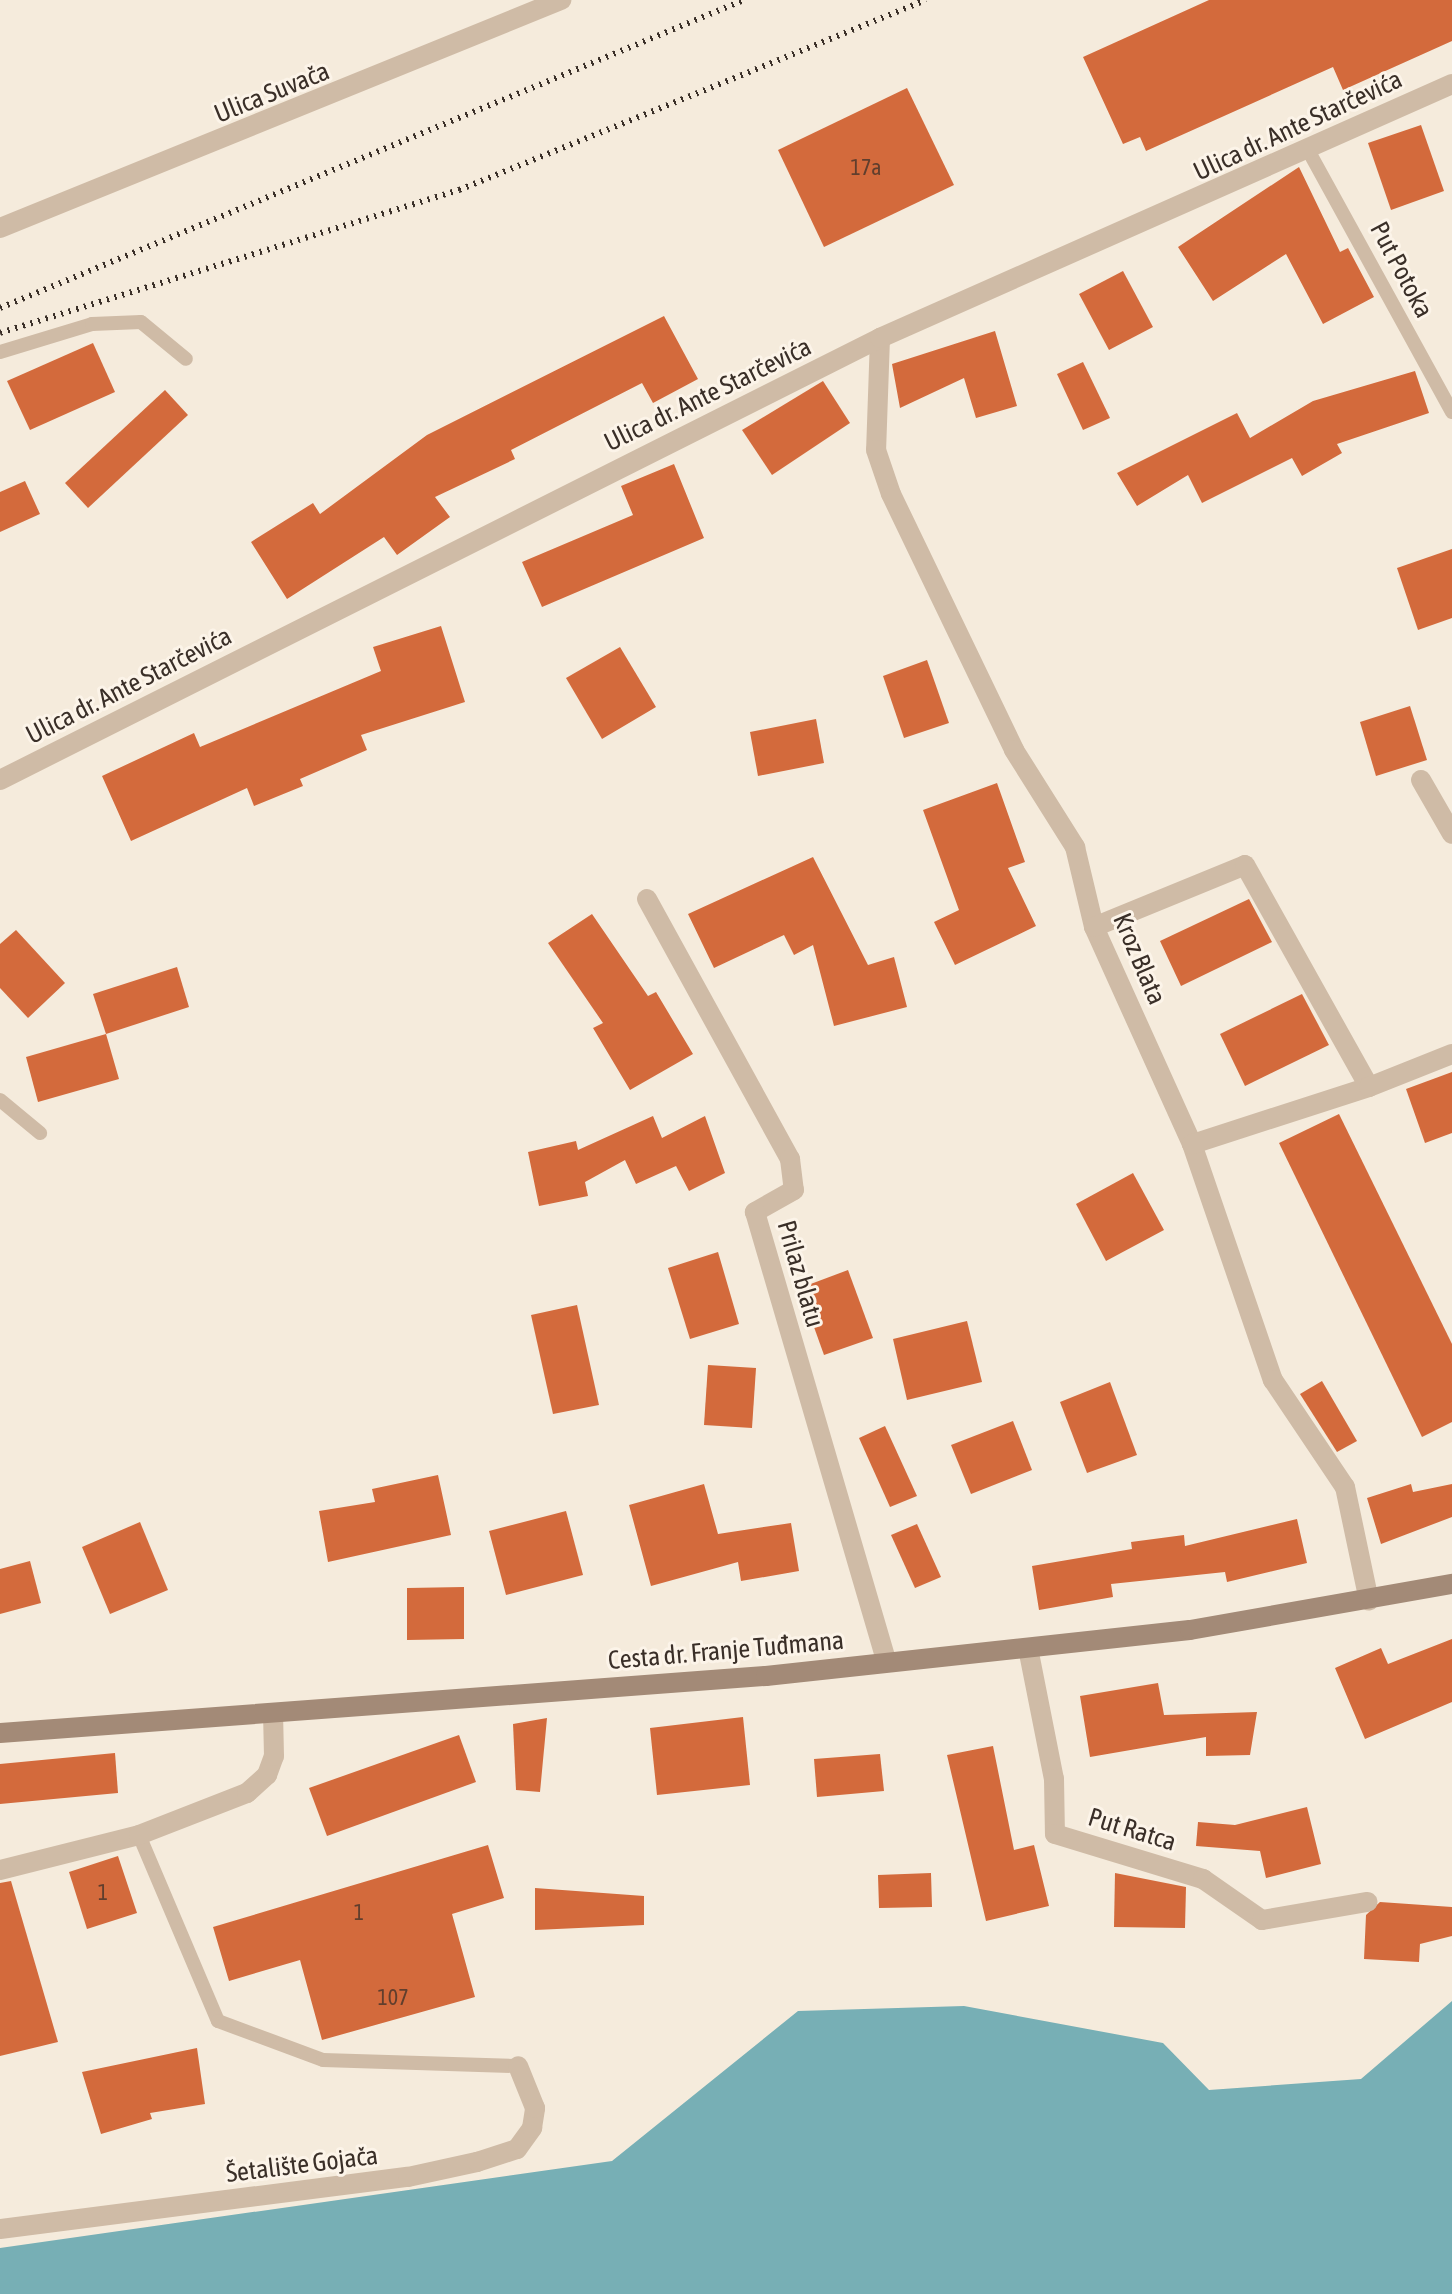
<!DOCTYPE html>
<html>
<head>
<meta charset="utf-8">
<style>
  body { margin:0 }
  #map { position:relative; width:1452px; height:2294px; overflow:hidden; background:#f5ebdc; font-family:"Asap Condensed",sans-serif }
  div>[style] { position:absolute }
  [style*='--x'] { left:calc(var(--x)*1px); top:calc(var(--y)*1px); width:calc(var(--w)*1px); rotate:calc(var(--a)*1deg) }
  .water>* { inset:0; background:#77afb5 }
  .building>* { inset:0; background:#d36a3c }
  .service>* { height:14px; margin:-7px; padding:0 7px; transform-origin:7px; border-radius:7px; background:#cfbba6 }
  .pedestrian>* { height:20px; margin:-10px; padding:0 10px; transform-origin:10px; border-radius:10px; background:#cfbba6 }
  .minor>* { height:20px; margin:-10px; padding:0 10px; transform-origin:10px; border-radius:10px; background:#cfbba6 }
  .secondary>* { height:20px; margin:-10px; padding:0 10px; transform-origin:10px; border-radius:10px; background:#a38a77 }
  .rail>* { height:6px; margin-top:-3px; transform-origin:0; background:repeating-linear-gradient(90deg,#3a2f28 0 2px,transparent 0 8px) }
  span { translate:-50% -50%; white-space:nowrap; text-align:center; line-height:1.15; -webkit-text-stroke:6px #fcf4e9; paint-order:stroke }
  .number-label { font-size:22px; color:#603e2d }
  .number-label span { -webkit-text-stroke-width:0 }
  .street-label { font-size:26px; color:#3a2f28 }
</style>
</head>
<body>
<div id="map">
  <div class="water">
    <i style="clip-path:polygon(1452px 2001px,1452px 2294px,0 2294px,0 2248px,612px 2161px,798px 2011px,964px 2006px,1163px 2043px,1209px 2090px,1361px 2079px)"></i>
  </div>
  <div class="building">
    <i style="clip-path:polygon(1209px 0,1452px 0,1452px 41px,1343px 90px,1333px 67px,1146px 151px,1140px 137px,1123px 144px,1083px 57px)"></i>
    <i style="clip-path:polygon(907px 88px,954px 185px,824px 247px,778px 150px)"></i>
    <i style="clip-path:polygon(1421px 125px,1444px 191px,1391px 210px,1368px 143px)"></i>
    <i style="clip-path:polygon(1299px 167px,1340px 252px,1348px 248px,1374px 297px,1323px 324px,1286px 254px,1213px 301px,1178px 247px)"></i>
    <i style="clip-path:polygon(1123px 271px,1153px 327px,1109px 350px,1079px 294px)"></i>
    <i style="clip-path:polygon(664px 316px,698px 379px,653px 403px,642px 383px,511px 450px,515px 459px,435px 497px,450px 517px,397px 555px,384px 537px,287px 599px,251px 542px,313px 503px,320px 514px,427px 435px)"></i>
    <i style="clip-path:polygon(995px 331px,1017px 406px,976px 418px,964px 378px,900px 408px,892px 364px)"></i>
    <i style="clip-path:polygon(93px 343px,115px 392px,30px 430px,7px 381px)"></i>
    <i style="clip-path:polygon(1083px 362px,1110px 418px,1083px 430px,1057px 374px)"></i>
    <i style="clip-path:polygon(1415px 371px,1429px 413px,1337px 444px,1342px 453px,1302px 476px,1292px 458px,1202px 503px,1188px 475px,1137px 506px,1117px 473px,1237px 413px,1250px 438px,1313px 401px)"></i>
    <i style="clip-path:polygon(823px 381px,850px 423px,772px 475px,742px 430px)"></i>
    <i style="clip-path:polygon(165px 390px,188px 415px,88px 508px,65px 483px)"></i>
    <i style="clip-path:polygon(674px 464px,704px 538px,542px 607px,522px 562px,633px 515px,621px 486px)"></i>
    <i style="clip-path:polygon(25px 481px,40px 514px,0 532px,0 492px)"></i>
    <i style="clip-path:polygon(1452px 549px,1452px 618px,1418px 630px,1397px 568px)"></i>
    <i style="clip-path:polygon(441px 626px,465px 702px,361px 735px,367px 750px,300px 779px,303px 786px,254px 806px,247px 788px,131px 841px,102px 776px,194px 733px,200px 747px,381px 671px,373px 647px)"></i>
    <i style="clip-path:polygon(620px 647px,656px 707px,602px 739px,566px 678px)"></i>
    <i style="clip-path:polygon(927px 660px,949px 723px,904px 738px,883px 676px)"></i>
    <i style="clip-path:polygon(1410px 706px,1427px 760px,1376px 776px,1360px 722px)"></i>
    <i style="clip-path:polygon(816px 719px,824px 763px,758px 776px,750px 732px)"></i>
    <i style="clip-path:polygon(997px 783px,1025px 862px,1008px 868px,1036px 926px,955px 965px,934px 922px,959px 910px,923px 810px)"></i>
    <i style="clip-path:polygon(813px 857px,868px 965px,894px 957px,907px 1007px,834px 1026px,813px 945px,794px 955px,784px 935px,714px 968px,688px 914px)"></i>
    <i style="clip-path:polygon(1249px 899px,1272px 942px,1181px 986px,1160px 941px)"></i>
    <i style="clip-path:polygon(592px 914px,648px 996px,656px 992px,693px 1054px,630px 1090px,593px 1028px,603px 1023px,548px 943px)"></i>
    <i style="clip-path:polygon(16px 930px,65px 983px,28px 1018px,0 988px,0 944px)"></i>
    <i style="clip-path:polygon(177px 967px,189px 1007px,106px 1034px,93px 994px)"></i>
    <i style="clip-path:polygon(1302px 994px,1329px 1045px,1245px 1086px,1220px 1034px)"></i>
    <i style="clip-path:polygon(106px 1034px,119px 1079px,38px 1102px,26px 1057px)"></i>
    <i style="clip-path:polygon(1452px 1072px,1452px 1133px,1425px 1143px,1406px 1089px)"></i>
    <i style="clip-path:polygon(1339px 1114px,1452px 1344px,1452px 1422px,1422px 1437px,1279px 1143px)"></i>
    <i style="clip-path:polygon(653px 1116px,662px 1138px,705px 1116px,725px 1173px,689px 1191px,676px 1166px,636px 1184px,625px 1160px,585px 1182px,588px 1196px,539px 1206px,528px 1152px,576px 1141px,578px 1150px)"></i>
    <i style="clip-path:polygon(1133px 1173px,1164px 1230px,1106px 1261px,1076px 1204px)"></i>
    <i style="clip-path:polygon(718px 1252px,739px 1324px,690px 1339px,668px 1268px)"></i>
    <i style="clip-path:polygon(848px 1270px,873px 1338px,824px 1355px,800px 1288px)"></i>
    <i style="clip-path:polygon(577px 1305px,599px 1405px,553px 1414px,531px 1315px)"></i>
    <i style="clip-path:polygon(967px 1321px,982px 1382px,907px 1400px,893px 1339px)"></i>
    <i style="clip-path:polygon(708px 1365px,756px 1368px,752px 1428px,704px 1425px)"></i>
    <i style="clip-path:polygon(1322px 1381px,1357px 1441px,1337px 1452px,1300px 1394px)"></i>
    <i style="clip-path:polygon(1110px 1382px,1137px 1455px,1087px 1473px,1060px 1402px)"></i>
    <i style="clip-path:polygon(1013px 1421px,1032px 1470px,971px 1494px,951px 1445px)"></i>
    <i style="clip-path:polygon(885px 1426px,917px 1496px,890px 1507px,859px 1438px)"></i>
    <i style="clip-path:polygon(438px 1475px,451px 1535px,328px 1562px,319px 1511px,375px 1502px,372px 1489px)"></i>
    <i style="clip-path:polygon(704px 1484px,718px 1534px,791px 1523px,799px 1571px,741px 1581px,738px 1562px,651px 1586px,629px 1505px)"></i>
    <i style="clip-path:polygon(1411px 1484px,1413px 1492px,1452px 1484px,1452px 1517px,1381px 1544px,1367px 1498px)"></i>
    <i style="clip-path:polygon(566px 1511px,583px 1575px,506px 1595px,489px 1531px)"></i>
    <i style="clip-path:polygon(1297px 1519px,1307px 1563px,1227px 1582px,1225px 1572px,1111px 1584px,1113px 1597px,1039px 1610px,1032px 1566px,1132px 1549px,1131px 1542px,1184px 1535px,1185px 1546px)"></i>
    <i style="clip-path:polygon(140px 1522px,168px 1590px,110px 1614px,82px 1547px)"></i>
    <i style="clip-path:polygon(917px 1524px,941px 1577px,915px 1588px,891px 1535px)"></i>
    <i style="clip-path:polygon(30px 1561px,41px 1603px,0 1614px,0 1569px)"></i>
    <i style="clip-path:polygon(464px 1587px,464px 1639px,407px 1640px,407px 1588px)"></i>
    <i style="clip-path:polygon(1452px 1639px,1452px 1702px,1365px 1739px,1335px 1668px,1381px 1648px,1388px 1664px)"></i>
    <i style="clip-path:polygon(1158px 1683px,1164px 1715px,1257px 1712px,1250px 1755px,1206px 1756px,1206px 1737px,1090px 1757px,1080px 1696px)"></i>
    <i style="clip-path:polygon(743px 1717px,750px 1785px,657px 1795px,650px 1728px)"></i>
    <i style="clip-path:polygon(547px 1718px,540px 1792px,516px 1790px,513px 1724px)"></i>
    <i style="clip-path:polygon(459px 1735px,476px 1782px,327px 1836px,309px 1788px)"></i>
    <i style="clip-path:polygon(993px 1746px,1014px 1850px,1034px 1845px,1049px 1906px,986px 1921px,947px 1755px)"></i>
    <i style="clip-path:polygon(115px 1753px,118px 1793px,0 1804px,0 1764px)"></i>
    <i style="clip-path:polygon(880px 1754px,884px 1791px,817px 1797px,814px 1759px)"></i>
    <i style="clip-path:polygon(1307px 1807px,1321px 1864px,1266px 1878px,1260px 1851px,1196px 1846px,1198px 1822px,1235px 1825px)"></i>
    <i style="clip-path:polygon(488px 1845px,504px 1898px,452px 1914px,475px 1997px,322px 2040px,300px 1960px,229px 1981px,213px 1927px)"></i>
    <i style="clip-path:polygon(118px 1856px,137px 1913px,87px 1929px,69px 1872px)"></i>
    <i style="clip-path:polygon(931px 1873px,932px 1907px,879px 1908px,878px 1875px)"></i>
    <i style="clip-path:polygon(1115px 1873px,1186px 1887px,1185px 1928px,1114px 1927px)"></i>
    <i style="clip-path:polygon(11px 1881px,58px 2042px,0 2056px,0 1883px)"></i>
    <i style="clip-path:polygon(535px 1888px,644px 1896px,644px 1925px,535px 1930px)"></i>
    <i style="clip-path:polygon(1380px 1902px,1452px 1907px,1452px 1936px,1420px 1944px,1419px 1962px,1364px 1959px,1366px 1915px)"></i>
    <i style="clip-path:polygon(197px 2048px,205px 2104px,150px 2113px,152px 2119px,101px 2134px,82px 2072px)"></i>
  </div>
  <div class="service">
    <i style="--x:1308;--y:150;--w:299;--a:61.2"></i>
    <i style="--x:0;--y:352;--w:96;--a:-16.9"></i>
    <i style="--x:92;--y:324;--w:49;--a:-2.3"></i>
    <i style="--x:141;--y:322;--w:58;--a:39.4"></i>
    <i style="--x:0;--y:1100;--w:52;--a:39.5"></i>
    <i style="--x:139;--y:1835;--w:202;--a:67"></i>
    <i style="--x:218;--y:2021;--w:112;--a:20.4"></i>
    <i style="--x:323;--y:2060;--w:195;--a:1.8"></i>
  </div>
  <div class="pedestrian">
    <i style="--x:0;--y:2229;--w:411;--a:-7.3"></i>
    <i style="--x:408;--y:2177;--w:71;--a:-12.3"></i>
    <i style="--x:477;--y:2162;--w:42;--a:-18"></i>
    <i style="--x:517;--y:2149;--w:26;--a:-54"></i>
    <i style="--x:532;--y:2128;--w:20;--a:-81"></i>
    <i style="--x:535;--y:2108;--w:45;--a:-112"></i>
  </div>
  <div class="minor">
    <i style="--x:0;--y:228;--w:606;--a:-22.12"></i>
    <i style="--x:880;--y:338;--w:112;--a:92"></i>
    <i style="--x:876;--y:450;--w:46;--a:71.2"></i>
    <i style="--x:891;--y:494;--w:284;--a:64.3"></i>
    <i style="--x:1014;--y:750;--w:115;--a:57.8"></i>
    <i style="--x:1075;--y:847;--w:82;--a:76.6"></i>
    <i style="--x:1094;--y:927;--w:238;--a:65.7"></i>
    <i style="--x:1192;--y:1144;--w:250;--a:71.1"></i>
    <i style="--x:1273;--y:1380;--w:129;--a:56.1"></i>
    <i style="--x:1345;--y:1487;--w:116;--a:78.1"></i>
    <i style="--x:0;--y:780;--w:985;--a:-26.67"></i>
    <i style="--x:880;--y:338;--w:626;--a:-23.94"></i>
    <i style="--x:1421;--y:780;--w:62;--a:60.1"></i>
    <i style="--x:647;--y:899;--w:297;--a:61.2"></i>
    <i style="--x:790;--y:1159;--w:31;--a:83"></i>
    <i style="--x:794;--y:1190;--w:45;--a:150.6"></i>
    <i style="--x:755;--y:1212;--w:469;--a:73.7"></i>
    <i style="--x:1094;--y:927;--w:163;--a:-22.3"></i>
    <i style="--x:1245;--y:865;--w:254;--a:60.8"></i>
    <i style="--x:1369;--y:1087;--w:186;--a:162.1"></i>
    <i style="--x:1369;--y:1087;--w:89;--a:-21.7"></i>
    <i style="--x:1028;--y:1648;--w:134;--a:78.8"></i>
    <i style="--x:1054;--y:1779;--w:55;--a:89"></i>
    <i style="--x:1055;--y:1834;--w:155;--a:16.9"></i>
    <i style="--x:1203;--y:1879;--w:72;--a:34.8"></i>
    <i style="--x:1262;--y:1920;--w:107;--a:-9.7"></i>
    <i style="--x:0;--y:1870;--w:143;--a:-14.1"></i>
    <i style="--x:139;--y:1835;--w:116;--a:-21.3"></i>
    <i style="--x:247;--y:1793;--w:27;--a:-42"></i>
    <i style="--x:267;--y:1775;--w:20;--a:-70"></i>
    <i style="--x:274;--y:1756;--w:43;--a:-91.3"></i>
  </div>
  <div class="secondary">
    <i style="--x:0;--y:1733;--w:768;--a:-4.26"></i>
    <i style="--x:766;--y:1676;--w:426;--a:-6.2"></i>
    <i style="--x:1190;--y:1630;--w:266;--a:-10"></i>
  </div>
  <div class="rail">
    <i style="--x:0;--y:308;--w:805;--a:-22.49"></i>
    <i style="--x:0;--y:333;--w:481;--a:-17.3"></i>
    <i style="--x:459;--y:190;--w:504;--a:-22.14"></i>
  </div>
  <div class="number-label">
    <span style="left:866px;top:168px">17a</span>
    <span style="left:103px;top:1893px">1</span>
    <span style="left:359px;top:1913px">1</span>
    <span style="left:393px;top:1998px">107</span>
  </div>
  <div class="street-label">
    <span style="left:272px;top:93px;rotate:-22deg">Ulica Suvača</span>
    <span style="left:1298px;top:126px;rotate:-25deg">Ulica dr. Ante Starčevića</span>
    <span style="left:1401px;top:270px;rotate:62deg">Put Potoka</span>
    <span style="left:708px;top:395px;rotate:-26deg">Ulica dr. Ante Starčevića</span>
    <span style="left:129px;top:686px;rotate:-27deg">Ulica dr. Ante Starčevića</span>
    <span style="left:1139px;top:959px;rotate:67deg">Kroz Blata</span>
    <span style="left:800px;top:1274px;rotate:74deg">Prilaz blatu</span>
    <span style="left:726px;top:1651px;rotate:-5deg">Cesta dr. Franje Tuđmana</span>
    <span style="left:1132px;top:1830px;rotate:17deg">Put Ratca</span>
    <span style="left:302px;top:2165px;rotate:-7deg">Šetalište Gojača</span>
  </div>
</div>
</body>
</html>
